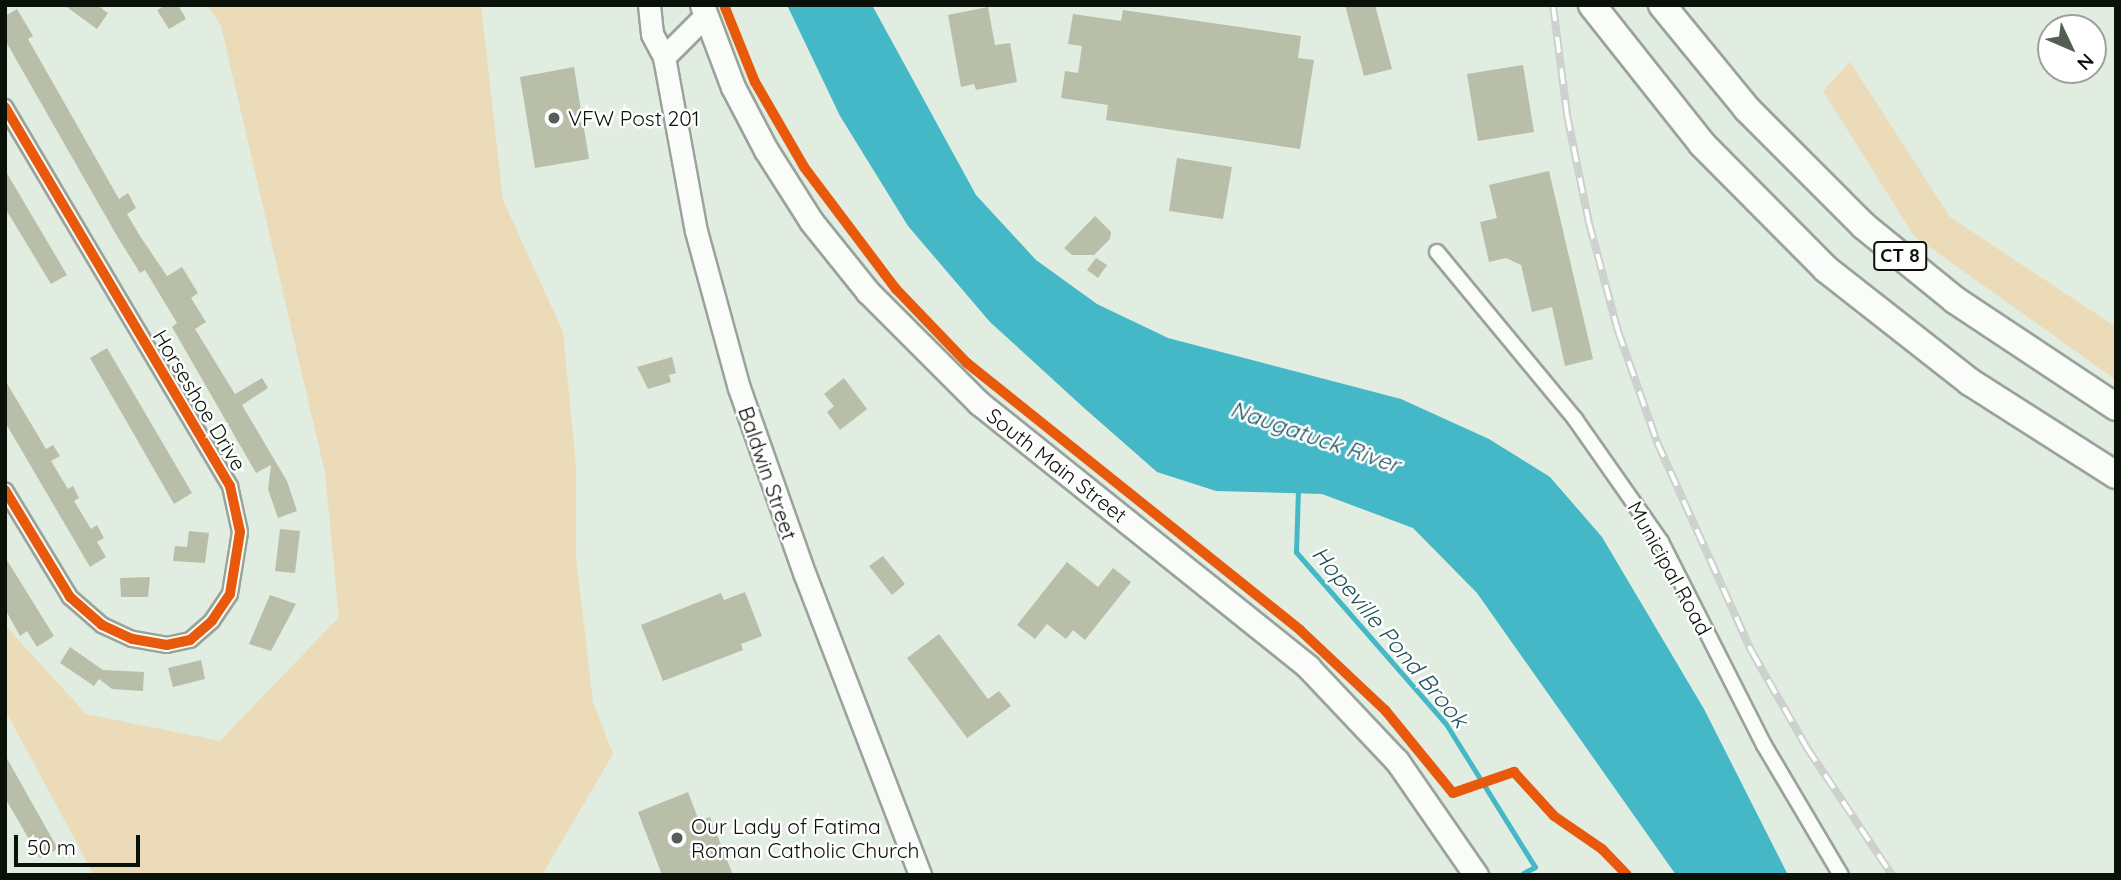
<!DOCTYPE html>
<html>
<head>
<meta charset="utf-8">
<style>
  body { margin:0 }
  #map { position:relative; width:2121px; height:880px; overflow:hidden; background:#e1ede1; font-family:Quicksand,sans-serif }
  div>[style] { position:absolute }
  [style*='--x'] { left:calc(var(--x)*1px); top:calc(var(--y)*1px); width:calc(var(--w)*1px); rotate:calc(var(--a)*1deg) }
  .green>* { inset:0; background:#ebdbb9 }
  .water>* { inset:0; background:#44b8c6 }
  .stream>* { height:5px; margin:-2.5px; padding:0 2.5px; transform-origin:2.5px; border-radius:2.5px; background:#44b8c6 }
  .building>* { inset:0; background:#b9bea8 }
  .roads { filter:drop-shadow(2px 0 #9aa39a) drop-shadow(-2px 0 #9aa39a) drop-shadow(0 2px #9aa39a) drop-shadow(0 -2px #9aa39a) }
  .street>* { height:14px; margin:-7px; padding:0 7px; transform-origin:7px; border-radius:7px; background:#fafcfa }
  .secondary>* { height:21px; margin:-10.5px; padding:0 10.5px; transform-origin:10.5px; border-radius:10.5px; background:#fafcfa }
  .primary>* { height:23px; margin:-11.5px; padding:0 11.5px; transform-origin:11.5px; border-radius:11.5px; background:#fafcfa }
  .highway>* { height:26px; margin:-13px; padding:0 13px; transform-origin:13px; border-radius:13px; background:#fafcfa }
  .rail>* { height:8px; margin-top:-4px; transform-origin:0; background:repeating-linear-gradient(90deg,#fff 0 16px,#cdd1cd 0 32px); box-sizing:border-box; border-block:2px solid #cdd1cd }
  .cycleway>* { height:10px; margin:-5px; padding:0 5px; transform-origin:5px; border-radius:5px; background:#e8590c }
  .dots>* { width:19px; height:19px; translate:-50% -50%; box-sizing:border-box; border:4px solid #fff; border-radius:50% }
  span { translate:-50% -50%; white-space:nowrap; text-align:center; line-height:1.15; -webkit-text-stroke:5px #fff; paint-order:stroke }
  .shield-label span { padding:2px 5px; background:#fff; border:2px solid; border-radius:5px; -webkit-text-stroke-width:0 }
  .shield-label { font-size:19px; color:#091109; font-weight:700 }
  .poi-label { font-size:21px; color:#091109 }
  .left { translate:0 -50%; text-align:left }
  .street-label { font-size:21px; color:#091109 }
  .water-label { font-size:23px; color:#1e535d; font-style:italic }
  .frame { position:absolute; inset:0; border:7px solid #091109; pointer-events:none }
  .north { position:absolute; left:2037px; top:14px; width:70px; height:70px; box-sizing:border-box; background:#fff; border:2px solid #9da09d; border-radius:50%; rotate:134deg; font-size:19px; font-weight:700; line-height:28px; text-align:center; color:#091109 }
  .north::after { content:''; display:block; margin:auto; width:24px; height:32px; background:#555e55; clip-path:polygon(50% 0,100% 100%,50% 72%,0 100%) }
  .scale { position:absolute; left:14px; top:835px; width:126px; height:32px; box-sizing:border-box; border:4px solid #091109; border-top:0; padding-left:9px; font-size:21px; line-height:24px; white-space:nowrap; color:#091109; -webkit-text-stroke:5px #fff; paint-order:stroke }
</style>
</head>
<body>
<div id="map">
  <div class="green">
    <i style="clip-path:polygon(207px 5px,481px 5px,503px 200px,563px 332px,576px 466px,576px 557px,593px 702px,613px 754px,542px 875px,94px 875px,5px 710px,5px 625px,86px 714px,220px 741px,339px 617px,325px 473px,221px 26px)"></i>
    <i style="clip-path:polygon(1850px 62px,1950px 217px,2116px 327px,2116px 380px,1914px 236px,1823px 91px)"></i>
  </div>
  <div class="water">
    <i style="clip-path:polygon(787px 5px,872px 5px,976px 195px,1036px 260px,1097px 304px,1168px 338px,1401px 399px,1489px 439px,1550px 477px,1602px 537px,1704px 709px,1788px 875px,1676px 875px,1477px 593px,1413px 528px,1322px 494px,1216px 491px,1157px 472px,1083px 407px,990px 322px,908px 226px,840px 116px)"></i>
  </div>
  <div class="stream">
    <i style="--x:1298;--y:489;--w:63;--a:91.8"></i>
    <i style="--x:1296;--y:552;--w:228;--a:48.9"></i>
    <i style="--x:1446;--y:724;--w:168;--a:58.1"></i>
    <i style="--x:1535;--y:867;--w:13;--a:153"></i>
  </div>
  <div class="building">
    <i style="clip-path:polygon(64px 5px,97px 5px,108px 13px,97px 29px)"></i>
    <i style="clip-path:polygon(166px 5px,178px 5px,186px 19px,169px 29px,157px 10px)"></i>
    <i style="clip-path:polygon(1345px 5px,1375px 5px,1392px 69px,1364px 76px)"></i>
    <i style="clip-path:polygon(988px 7px,995px 45px,1010px 43px,1017px 82px,976px 90px,974px 84px,961px 87px,948px 15px)"></i>
    <i style="clip-path:polygon(17px 9px,33px 36px,28px 39px,119px 199px,128px 193px,136px 208px,127px 214px,140px 236px,167px 276px,182px 267px,198px 293px,191px 298px,206px 322px,195px 329px,235px 394px,262px 378px,268px 388px,242px 405px,287px 481px,297px 511px,278px 518px,268px 489px,271px 465px,256px 473px,172px 327px,177px 323px,145px 270px,140px 273px,117px 236px,5px 40px,5px 16px)"></i>
    <i style="clip-path:polygon(1123px 10px,1301px 36px,1298px 58px,1314px 60px,1300px 149px,1106px 120px,1108px 105px,1061px 98px,1065px 71px,1078px 73px,1082px 46px,1068px 44px,1073px 14px,1121px 21px)"></i>
    <i style="clip-path:polygon(1523px 65px,1534px 132px,1478px 141px,1467px 74px)"></i>
    <i style="clip-path:polygon(574px 67px,589px 159px,535px 168px,520px 77px)"></i>
    <i style="clip-path:polygon(1177px 158px,1232px 167px,1223px 219px,1169px 211px)"></i>
    <i style="clip-path:polygon(5px 170px,67px 275px,51px 284px,5px 208px)"></i>
    <i style="clip-path:polygon(1549px 171px,1593px 359px,1565px 366px,1552px 307px,1532px 312px,1521px 265px,1506px 258px,1489px 262px,1480px 222px,1497px 218px,1489px 185px)"></i>
    <i style="clip-path:polygon(1095px 216px,1111px 232px,1110px 239px,1094px 255px,1072px 255px,1064px 248px)"></i>
    <i style="clip-path:polygon(1096px 258px,1107px 265px,1098px 278px,1087px 270px)"></i>
    <i style="clip-path:polygon(107px 348px,192px 493px,174px 504px,90px 358px)"></i>
    <i style="clip-path:polygon(672px 357px,676px 373px,669px 375px,671px 382px,648px 389px,637px 367px)"></i>
    <i style="clip-path:polygon(844px 378px,867px 409px,840px 430px,827px 412px,834px 406px,824px 394px)"></i>
    <i style="clip-path:polygon(5px 380px,46px 449px,53px 445px,60px 456px,51px 461px,68px 489px,73px 486px,79px 498px,74px 501px,91px 529px,97px 525px,104px 538px,97px 542px,106px 557px,90px 567px,5px 422px)"></i>
    <i style="clip-path:polygon(280px 529px,300px 531px,295px 573px,275px 571px)"></i>
    <i style="clip-path:polygon(189px 531px,209px 533px,205px 563px,173px 561px,175px 546px,187px 547px)"></i>
    <i style="clip-path:polygon(883px 556px,905px 584px,892px 595px,869px 566px)"></i>
    <i style="clip-path:polygon(5px 557px,54px 636px,37px 647px,27px 631px,20px 636px,5px 609px)"></i>
    <i style="clip-path:polygon(1067px 562px,1098px 587px,1113px 568px,1131px 582px,1085px 640px,1073px 630px,1066px 639px,1047px 624px,1035px 639px,1017px 625px)"></i>
    <i style="clip-path:polygon(150px 577px,148px 597px,121px 597px,120px 578px)"></i>
    <i style="clip-path:polygon(745px 592px,762px 636px,741px 644px,743px 650px,663px 681px,641px 625px,721px 593px,724px 600px)"></i>
    <i style="clip-path:polygon(270px 595px,296px 604px,271px 651px,249px 644px)"></i>
    <i style="clip-path:polygon(939px 634px,988px 699px,999px 691px,1011px 706px,967px 738px,907px 658px)"></i>
    <i style="clip-path:polygon(70px 647px,103px 670px,144px 672px,143px 691px,112px 689px,99px 679px,94px 686px,60px 663px)"></i>
    <i style="clip-path:polygon(201px 660px,205px 679px,173px 687px,168px 668px)"></i>
    <i style="clip-path:polygon(5px 755px,58px 849px,40px 858px,5px 798px)"></i>
    <i style="clip-path:polygon(688px 792px,699px 821px,710px 817px,733px 875px,662px 875px,638px 812px)"></i>
  </div>
  <div class="roads">
    <div class="street">
      <i style="--x:5;--y:107;--w:441;--a:59.3"></i>
      <i style="--x:230;--y:486;--w:47;--a:77.7"></i>
      <i style="--x:240;--y:532;--w:63;--a:99.2"></i>
      <i style="--x:230;--y:594;--w:32;--a:124"></i>
      <i style="--x:212;--y:621;--w:29;--a:139"></i>
      <i style="--x:190;--y:640;--w:24;--a:168"></i>
      <i style="--x:167;--y:645;--w:36;--a:-170"></i>
      <i style="--x:132;--y:639;--w:33;--a:-155"></i>
      <i style="--x:102;--y:625;--w:43;--a:-138.8"></i>
      <i style="--x:70;--y:597;--w:125;--a:-121.3"></i>
      <i style="--x:1437;--y:252;--w:217;--a:50.4"></i>
      <i style="--x:1575;--y:419;--w:150;--a:55"></i>
      <i style="--x:1661;--y:542;--w:228;--a:63.1"></i>
      <i style="--x:1764;--y:745;--w:151;--a:59.4"></i>
    </div>
    <div class="secondary">
      <i style="--x:649;--y:5;--w:29;--a:84"></i>
      <i style="--x:652;--y:34;--w:26;--a:62"></i>
      <i style="--x:664;--y:57;--w:177;--a:79.6"></i>
      <i style="--x:696;--y:231;--w:163;--a:74.7"></i>
      <i style="--x:739;--y:388;--w:198;--a:70.6"></i>
      <i style="--x:805;--y:575;--w:321;--a:69"></i>
      <i style="--x:664;--y:57;--w:58;--a:-45"></i>
    </div>
    <div class="primary">
      <i style="--x:702;--y:5;--w:88;--a:69.3"></i>
      <i style="--x:733;--y:87;--w:71;--a:62.4"></i>
      <i style="--x:766;--y:150;--w:84;--a:57.6"></i>
      <i style="--x:811;--y:221;--w:91;--a:51.2"></i>
      <i style="--x:868;--y:292;--w:157;--a:45"></i>
      <i style="--x:979;--y:403;--w:422;--a:38.7"></i>
      <i style="--x:1308;--y:667;--w:129;--a:46.6"></i>
      <i style="--x:1397;--y:761;--w:139;--a:55.3"></i>
    </div>
    <div class="highway">
      <i style="--x:1592;--y:5;--w:177;--a:51.6"></i>
      <i style="--x:1702;--y:144;--w:176;--a:45.2"></i>
      <i style="--x:1826;--y:269;--w:183;--a:38.1"></i>
      <i style="--x:1970;--y:382;--w:173;--a:32.5"></i>
      <i style="--x:1662;--y:5;--w:134;--a:50.7"></i>
      <i style="--x:1747;--y:109;--w:165;--a:45"></i>
      <i style="--x:1864;--y:226;--w:117;--a:39.1"></i>
      <i style="--x:1955;--y:300;--w:193;--a:33.6"></i>
    </div>
  </div>
  <div class="rail">
    <i style="--x:1553;--y:5;--w:111;--a:82.7"></i>
    <i style="--x:1567;--y:115;--w:110;--a:78.5"></i>
    <i style="--x:1589;--y:223;--w:112;--a:75"></i>
    <i style="--x:1618;--y:331;--w:118;--a:70.6"></i>
    <i style="--x:1657;--y:442;--w:230;--a:65.7"></i>
    <i style="--x:1752;--y:652;--w:111;--a:60.2"></i>
    <i style="--x:1807;--y:748;--w:153;--a:56.2"></i>
  </div>
  <div class="cycleway">
    <i style="--x:724;--y:5;--w:83;--a:68.1"></i>
    <i style="--x:755;--y:82;--w:98;--a:60"></i>
    <i style="--x:804;--y:167;--w:153;--a:53"></i>
    <i style="--x:896;--y:289;--w:103;--a:46.2"></i>
    <i style="--x:967;--y:363;--w:427;--a:38.7"></i>
    <i style="--x:1300;--y:630;--w:117;--a:43.3"></i>
    <i style="--x:1385;--y:710;--w:107;--a:50.7"></i>
    <i style="--x:1453;--y:793;--w:65;--a:-19"></i>
    <i style="--x:1514;--y:772;--w:59;--a:47.7"></i>
    <i style="--x:1554;--y:816;--w:58;--a:34.5"></i>
    <i style="--x:1602;--y:849;--w:36;--a:46"></i>
    <i style="--x:5;--y:107;--w:441;--a:59.3"></i>
    <i style="--x:230;--y:486;--w:47;--a:77.7"></i>
    <i style="--x:240;--y:532;--w:63;--a:99.2"></i>
    <i style="--x:230;--y:594;--w:32;--a:124"></i>
    <i style="--x:212;--y:621;--w:29;--a:139"></i>
    <i style="--x:190;--y:640;--w:24;--a:168"></i>
    <i style="--x:167;--y:645;--w:36;--a:-170"></i>
    <i style="--x:132;--y:639;--w:33;--a:-155"></i>
    <i style="--x:102;--y:625;--w:43;--a:-138.8"></i>
    <i style="--x:70;--y:597;--w:125;--a:-121.3"></i>
  </div>
  <div class="dots">
    <i style="left:554px;top:118px;background:#555e55"></i>
    <i style="left:677px;top:838px;background:#555e55"></i>
  </div>
  <div class="shield-label">
    <span style="left:1900px;top:256px">CT 8</span>
  </div>
  <div class="poi-label">
    <span class="left" style="left:568px;top:118px">VFW Post 201</span>
    <span class="left" style="left:691px;top:838px">Our Lady of Fatima<br>Roman Catholic Church</span>
  </div>
  <div class="street-label">
    <span style="left:200px;top:400px;rotate:59deg">Horseshoe Drive</span>
    <span style="left:1057px;top:465px;rotate:38deg">South Main Street</span>
    <span style="left:768px;top:473px;rotate:71deg">Baldwin Street</span>
    <span style="left:1670px;top:568px;rotate:61deg">Municipal Road</span>
  </div>
  <div class="water-label">
    <span style="left:1315px;top:437px;rotate:19deg">Naugatuck River</span>
    <span style="left:1390px;top:637px;rotate:50deg">Hopeville Pond Brook</span>
  </div>
  <div class="frame"></div>
  <div class="north">N</div>
  <div class="scale">50 m</div>
</div>
</body>
</html>
